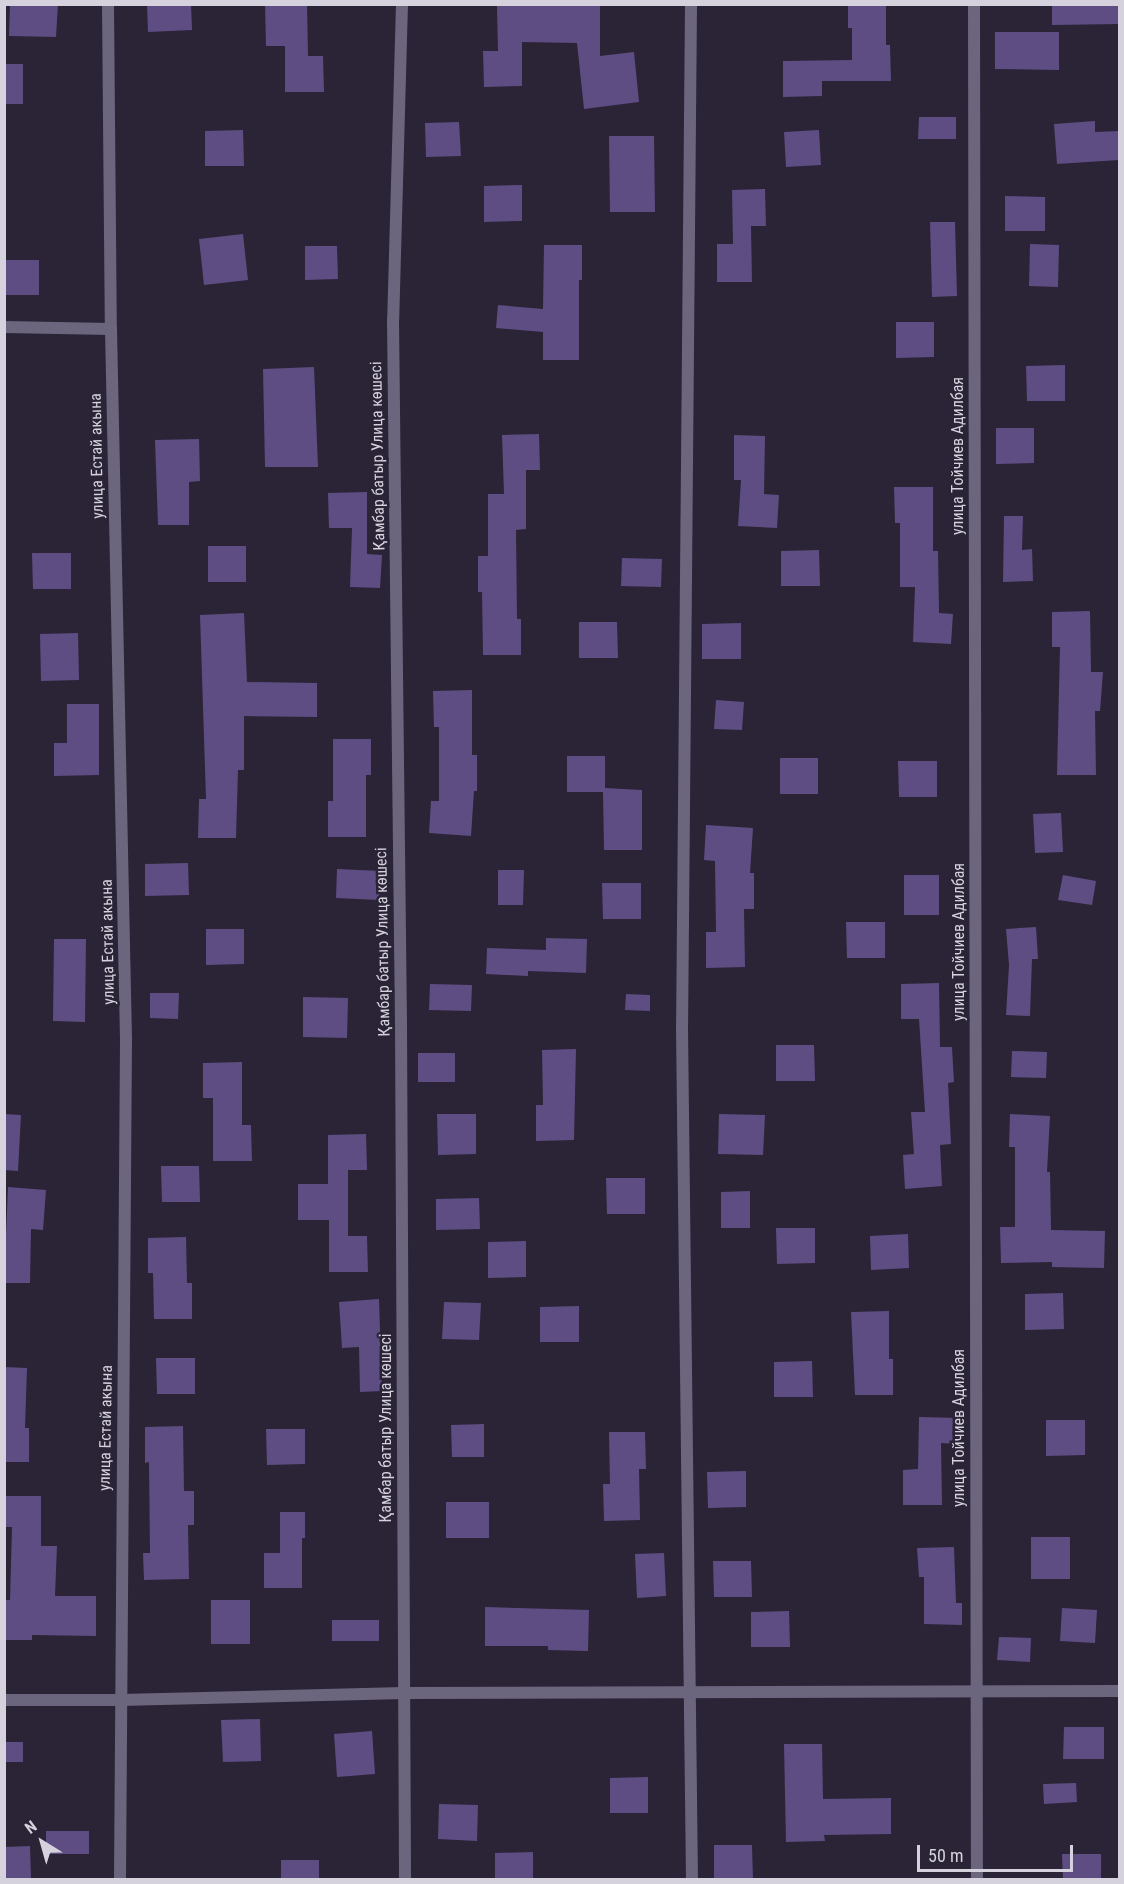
<!DOCTYPE html>
<html>
<head>
<meta charset="utf-8">
<style>
  body { margin:0 }
  #map { position:relative; width:1124px; height:1884px; overflow:hidden; background:#2a2436; font-family:"Roboto Condensed",sans-serif }
  div>[style] { position:absolute }
  [style*='--x'] { left:calc(var(--x)*1px); top:calc(var(--y)*1px); width:calc(var(--w)*1px); rotate:calc(var(--a)*1deg) }
  .building>* { inset:0; background:#5e4d83 }
  .street>* { height:12px; margin:-6px; padding:0 6px; transform-origin:6px; border-radius:6px; background:#6c657e }
  span { translate:-50% -50%; white-space:nowrap; text-align:center; line-height:1.15; -webkit-text-stroke:5px #2a2436; paint-order:stroke }
  .street-label { font-size:16px; color:#d5d2de }
  .frame { position:absolute; inset:0; border:6px solid #d5d2de; pointer-events:none }
  .north { position:absolute; left:12px; top:1812px; width:60px; height:60px; -webkit-text-stroke:4px #2a2436; paint-order:stroke; rotate:323deg; font-size:16px; font-weight:700; line-height:24px; text-align:center; color:#d5d2de }
  .north::after { content:''; display:block; margin:auto; width:21px; height:27px; background:#d5d2de; clip-path:polygon(50% 0,100% 100%,50% 72%,0 100%) }
  .scale { position:absolute; left:917px; top:1845px; width:156px; height:27px; box-sizing:border-box; border:3px solid #d5d2de; border-top:0; padding-left:8px; font-size:18px; line-height:21px; white-space:nowrap; color:#d5d2de; -webkit-text-stroke:4px #2a2436; paint-order:stroke }
</style>
</head>
<body>
<div id="map">
  <div class="building">
    <i style="clip-path:polygon(10px 4px,58px 4px,56px 37px,9px 36px)"></i>
    <i style="clip-path:polygon(147px 4px,191px 4px,192px 30px,148px 32px)"></i>
    <i style="clip-path:polygon(265px 4px,307px 4px,308px 56px,323px 56px,324px 92px,285px 92px,285px 46px,266px 46px)"></i>
    <i style="clip-path:polygon(848px 4px,886px 4px,886px 45px,890px 45px,891px 81px,822px 81px,822px 96px,783px 97px,783px 61px,852px 60px,852px 28px,848px 28px)"></i>
    <i style="clip-path:polygon(1052px 4px,1119px 4px,1119px 24px,1052px 25px)"></i>
    <i style="clip-path:polygon(542px 5px,600px 6px,600px 56px,634px 52px,639px 102px,584px 109px,577px 43px,522px 42px,522px 86px,484px 87px,483px 51px,498px 51px,497px 6px)"></i>
    <i style="clip-path:polygon(995px 32px,1059px 32px,1059px 70px,995px 69px)"></i>
    <i style="clip-path:polygon(4px 64px,23px 64px,23px 104px,4px 104px)"></i>
    <i style="clip-path:polygon(919px 117px,956px 117px,956px 139px,918px 139px)"></i>
    <i style="clip-path:polygon(1095px 121px,1095px 132px,1119px 131px,1119px 160px,1057px 164px,1054px 124px)"></i>
    <i style="clip-path:polygon(459px 122px,461px 156px,426px 157px,425px 123px)"></i>
    <i style="clip-path:polygon(243px 130px,244px 166px,205px 166px,205px 131px)"></i>
    <i style="clip-path:polygon(819px 130px,821px 165px,786px 167px,784px 132px)"></i>
    <i style="clip-path:polygon(609px 136px,654px 136px,655px 212px,610px 212px)"></i>
    <i style="clip-path:polygon(522px 185px,522px 221px,484px 222px,484px 186px)"></i>
    <i style="clip-path:polygon(765px 189px,766px 226px,751px 226px,752px 282px,717px 282px,717px 244px,733px 244px,732px 190px)"></i>
    <i style="clip-path:polygon(1005px 196px,1045px 197px,1045px 231px,1005px 231px)"></i>
    <i style="clip-path:polygon(930px 222px,955px 222px,957px 296px,932px 297px)"></i>
    <i style="clip-path:polygon(243px 234px,248px 280px,204px 285px,199px 239px)"></i>
    <i style="clip-path:polygon(1030px 244px,1059px 245px,1058px 287px,1029px 286px)"></i>
    <i style="clip-path:polygon(544px 245px,582px 245px,582px 280px,579px 280px,579px 360px,543px 360px,543px 332px,496px 328px,498px 305px,543px 309px)"></i>
    <i style="clip-path:polygon(305px 246px,337px 246px,338px 279px,305px 280px)"></i>
    <i style="clip-path:polygon(4px 260px,39px 260px,39px 295px,4px 295px)"></i>
    <i style="clip-path:polygon(896px 322px,934px 322px,934px 357px,896px 358px)"></i>
    <i style="clip-path:polygon(1065px 365px,1065px 401px,1027px 401px,1026px 366px)"></i>
    <i style="clip-path:polygon(314px 367px,318px 467px,265px 467px,263px 369px)"></i>
    <i style="clip-path:polygon(996px 428px,1034px 428px,1034px 463px,996px 464px)"></i>
    <i style="clip-path:polygon(539px 434px,540px 470px,526px 470px,526px 529px,516px 530px,517px 619px,521px 619px,521px 655px,483px 655px,482px 592px,478px 592px,478px 556px,488px 556px,488px 494px,504px 494px,502px 435px)"></i>
    <i style="clip-path:polygon(734px 435px,765px 436px,764px 494px,779px 495px,777px 528px,738px 526px,741px 480px,734px 480px)"></i>
    <i style="clip-path:polygon(199px 439px,200px 481px,189px 482px,189px 525px,158px 525px,155px 440px)"></i>
    <i style="clip-path:polygon(894px 487px,933px 487px,933px 551px,938px 551px,939px 613px,953px 614px,951px 644px,913px 642px,915px 587px,900px 587px,900px 523px,895px 523px)"></i>
    <i style="clip-path:polygon(367px 492px,367px 554px,382px 555px,380px 588px,350px 587px,352px 528px,329px 528px,328px 493px)"></i>
    <i style="clip-path:polygon(1004px 516px,1023px 516px,1022px 550px,1032px 549px,1033px 581px,1003px 582px)"></i>
    <i style="clip-path:polygon(208px 546px,246px 546px,246px 582px,208px 582px)"></i>
    <i style="clip-path:polygon(819px 550px,820px 586px,781px 586px,781px 551px)"></i>
    <i style="clip-path:polygon(32px 553px,71px 553px,71px 589px,33px 589px)"></i>
    <i style="clip-path:polygon(622px 558px,662px 559px,661px 587px,621px 586px)"></i>
    <i style="clip-path:polygon(1090px 611px,1091px 672px,1103px 672px,1100px 711px,1095px 711px,1096px 775px,1057px 775px,1060px 647px,1052px 647px,1052px 612px)"></i>
    <i style="clip-path:polygon(244px 613px,247px 682px,317px 683px,317px 717px,244px 716px,244px 770px,238px 770px,236px 838px,198px 838px,199px 799px,206px 799px,200px 615px)"></i>
    <i style="clip-path:polygon(579px 622px,617px 622px,618px 658px,579px 658px)"></i>
    <i style="clip-path:polygon(741px 623px,741px 659px,702px 659px,702px 624px)"></i>
    <i style="clip-path:polygon(78px 633px,79px 680px,41px 681px,40px 634px)"></i>
    <i style="clip-path:polygon(472px 690px,472px 755px,477px 755px,477px 791px,474px 791px,471px 836px,429px 833px,431px 801px,439px 801px,439px 727px,434px 727px,433px 691px)"></i>
    <i style="clip-path:polygon(716px 700px,744px 702px,742px 730px,714px 729px)"></i>
    <i style="clip-path:polygon(67px 704px,99px 704px,99px 775px,54px 776px,54px 743px,67px 743px)"></i>
    <i style="clip-path:polygon(333px 739px,371px 739px,371px 775px,366px 775px,366px 837px,328px 837px,328px 801px,333px 801px)"></i>
    <i style="clip-path:polygon(567px 756px,605px 756px,605px 788px,642px 790px,642px 850px,604px 850px,603px 792px,567px 792px)"></i>
    <i style="clip-path:polygon(780px 758px,818px 758px,818px 794px,780px 794px)"></i>
    <i style="clip-path:polygon(898px 761px,937px 761px,937px 797px,899px 797px)"></i>
    <i style="clip-path:polygon(1061px 813px,1063px 852px,1035px 853px,1033px 814px)"></i>
    <i style="clip-path:polygon(706px 825px,753px 828px,750px 873px,754px 873px,754px 909px,744px 909px,745px 967px,706px 968px,706px 932px,716px 932px,715px 861px,704px 860px)"></i>
    <i style="clip-path:polygon(188px 863px,189px 895px,145px 896px,145px 864px)"></i>
    <i style="clip-path:polygon(337px 869px,381px 871px,379px 900px,336px 898px)"></i>
    <i style="clip-path:polygon(498px 870px,524px 870px,523px 905px,498px 905px)"></i>
    <i style="clip-path:polygon(904px 875px,939px 875px,939px 915px,904px 915px)"></i>
    <i style="clip-path:polygon(1063px 875px,1096px 881px,1092px 905px,1058px 900px)"></i>
    <i style="clip-path:polygon(602px 883px,641px 883px,641px 919px,603px 919px)"></i>
    <i style="clip-path:polygon(846px 922px,885px 922px,885px 958px,847px 958px)"></i>
    <i style="clip-path:polygon(1036px 927px,1038px 959px,1032px 959px,1030px 1016px,1006px 1015px,1009px 965px,1006px 929px)"></i>
    <i style="clip-path:polygon(206px 929px,244px 929px,244px 964px,206px 965px)"></i>
    <i style="clip-path:polygon(546px 938px,587px 939px,586px 973px,528px 971px,528px 976px,486px 974px,487px 948px,546px 950px)"></i>
    <i style="clip-path:polygon(54px 939px,86px 939px,85px 1022px,53px 1021px)"></i>
    <i style="clip-path:polygon(939px 983px,940px 1047px,952px 1047px,954px 1082px,948px 1083px,951px 1144px,940px 1145px,942px 1186px,905px 1189px,903px 1155px,914px 1154px,911px 1112px,925px 1112px,919px 1019px,901px 1019px,901px 984px)"></i>
    <i style="clip-path:polygon(430px 984px,472px 985px,471px 1011px,429px 1010px)"></i>
    <i style="clip-path:polygon(150px 993px,179px 993px,178px 1019px,150px 1018px)"></i>
    <i style="clip-path:polygon(626px 994px,650px 995px,650px 1011px,625px 1010px)"></i>
    <i style="clip-path:polygon(303px 997px,348px 998px,347px 1038px,303px 1037px)"></i>
    <i style="clip-path:polygon(776px 1045px,814px 1045px,815px 1081px,776px 1081px)"></i>
    <i style="clip-path:polygon(576px 1049px,574px 1140px,536px 1141px,536px 1105px,543px 1105px,542px 1050px)"></i>
    <i style="clip-path:polygon(1012px 1051px,1047px 1052px,1046px 1078px,1011px 1077px)"></i>
    <i style="clip-path:polygon(418px 1053px,455px 1053px,455px 1082px,418px 1082px)"></i>
    <i style="clip-path:polygon(242px 1062px,242px 1125px,251px 1125px,252px 1161px,213px 1161px,213px 1098px,203px 1098px,203px 1063px)"></i>
    <i style="clip-path:polygon(4px 1114px,21px 1115px,18px 1171px,4px 1170px)"></i>
    <i style="clip-path:polygon(437px 1114px,476px 1114px,476px 1154px,438px 1155px)"></i>
    <i style="clip-path:polygon(719px 1114px,765px 1115px,763px 1155px,718px 1154px)"></i>
    <i style="clip-path:polygon(1010px 1114px,1050px 1116px,1047px 1172px,1050px 1172px,1051px 1230px,1105px 1231px,1104px 1268px,1052px 1267px,1052px 1262px,1001px 1263px,1000px 1227px,1015px 1227px,1015px 1147px,1009px 1147px)"></i>
    <i style="clip-path:polygon(366px 1134px,367px 1170px,348px 1170px,348px 1236px,367px 1236px,368px 1272px,329px 1272px,329px 1220px,298px 1220px,298px 1184px,328px 1184px,328px 1135px)"></i>
    <i style="clip-path:polygon(161px 1166px,199px 1166px,200px 1202px,162px 1202px)"></i>
    <i style="clip-path:polygon(606px 1178px,645px 1178px,645px 1214px,607px 1214px)"></i>
    <i style="clip-path:polygon(8px 1187px,46px 1190px,43px 1230px,31px 1229px,30px 1283px,4px 1283px)"></i>
    <i style="clip-path:polygon(750px 1191px,750px 1228px,721px 1228px,721px 1192px)"></i>
    <i style="clip-path:polygon(479px 1198px,480px 1229px,436px 1230px,436px 1199px)"></i>
    <i style="clip-path:polygon(776px 1228px,815px 1228px,815px 1263px,777px 1264px)"></i>
    <i style="clip-path:polygon(908px 1234px,909px 1268px,871px 1270px,870px 1236px)"></i>
    <i style="clip-path:polygon(186px 1237px,187px 1283px,192px 1283px,192px 1319px,154px 1319px,153px 1273px,148px 1273px,148px 1238px)"></i>
    <i style="clip-path:polygon(526px 1241px,526px 1277px,488px 1278px,488px 1242px)"></i>
    <i style="clip-path:polygon(1063px 1293px,1064px 1329px,1025px 1330px,1025px 1294px)"></i>
    <i style="clip-path:polygon(379px 1299px,382px 1391px,360px 1392px,359px 1347px,342px 1348px,339px 1302px)"></i>
    <i style="clip-path:polygon(444px 1302px,481px 1303px,479px 1340px,442px 1339px)"></i>
    <i style="clip-path:polygon(579px 1306px,579px 1342px,540px 1342px,540px 1307px)"></i>
    <i style="clip-path:polygon(889px 1311px,889px 1359px,893px 1359px,893px 1395px,855px 1395px,851px 1312px)"></i>
    <i style="clip-path:polygon(156px 1358px,195px 1358px,195px 1394px,157px 1394px)"></i>
    <i style="clip-path:polygon(812px 1361px,813px 1397px,774px 1397px,774px 1362px)"></i>
    <i style="clip-path:polygon(4px 1367px,27px 1368px,25px 1428px,29px 1428px,29px 1462px,4px 1462px)"></i>
    <i style="clip-path:polygon(919px 1417px,959px 1418px,958px 1444px,941px 1443px,942px 1505px,903px 1505px,903px 1470px,918px 1469px)"></i>
    <i style="clip-path:polygon(1046px 1420px,1085px 1420px,1085px 1455px,1046px 1456px)"></i>
    <i style="clip-path:polygon(484px 1424px,484px 1457px,452px 1457px,451px 1425px)"></i>
    <i style="clip-path:polygon(183px 1426px,184px 1491px,194px 1491px,194px 1525px,188px 1525px,189px 1579px,144px 1580px,143px 1553px,150px 1553px,149px 1462px,145px 1463px,145px 1427px)"></i>
    <i style="clip-path:polygon(266px 1429px,305px 1429px,305px 1464px,267px 1465px)"></i>
    <i style="clip-path:polygon(609px 1432px,645px 1432px,646px 1469px,639px 1469px,640px 1520px,604px 1521px,603px 1484px,610px 1484px)"></i>
    <i style="clip-path:polygon(746px 1471px,746px 1507px,708px 1508px,707px 1472px)"></i>
    <i style="clip-path:polygon(4px 1496px,41px 1496px,41px 1546px,57px 1546px,55px 1596px,96px 1596px,96px 1636px,32px 1635px,32px 1640px,4px 1640px,4px 1600px,10px 1600px,12px 1527px,4px 1527px)"></i>
    <i style="clip-path:polygon(446px 1502px,489px 1502px,489px 1538px,446px 1538px)"></i>
    <i style="clip-path:polygon(280px 1512px,305px 1512px,305px 1538px,302px 1538px,302px 1588px,264px 1588px,264px 1553px,280px 1553px)"></i>
    <i style="clip-path:polygon(1031px 1537px,1070px 1537px,1070px 1579px,1031px 1579px)"></i>
    <i style="clip-path:polygon(954px 1547px,956px 1603px,962px 1603px,962px 1625px,924px 1624px,924px 1577px,919px 1577px,917px 1548px)"></i>
    <i style="clip-path:polygon(664px 1553px,666px 1596px,637px 1598px,635px 1554px)"></i>
    <i style="clip-path:polygon(713px 1561px,751px 1561px,752px 1597px,714px 1597px)"></i>
    <i style="clip-path:polygon(211px 1600px,250px 1600px,250px 1644px,211px 1644px)"></i>
    <i style="clip-path:polygon(485px 1607px,589px 1610px,588px 1651px,548px 1650px,548px 1646px,485px 1646px)"></i>
    <i style="clip-path:polygon(1062px 1608px,1097px 1610px,1095px 1643px,1060px 1641px)"></i>
    <i style="clip-path:polygon(789px 1611px,790px 1647px,751px 1647px,751px 1612px)"></i>
    <i style="clip-path:polygon(332px 1620px,379px 1620px,379px 1641px,332px 1641px)"></i>
    <i style="clip-path:polygon(999px 1637px,1031px 1638px,1030px 1662px,997px 1660px)"></i>
    <i style="clip-path:polygon(260px 1719px,261px 1761px,223px 1762px,221px 1720px)"></i>
    <i style="clip-path:polygon(1064px 1727px,1104px 1727px,1104px 1759px,1063px 1759px)"></i>
    <i style="clip-path:polygon(372px 1731px,375px 1774px,337px 1777px,334px 1734px)"></i>
    <i style="clip-path:polygon(4px 1742px,23px 1742px,23px 1762px,4px 1762px)"></i>
    <i style="clip-path:polygon(784px 1744px,822px 1744px,823px 1799px,891px 1798px,891px 1834px,824px 1835px,825px 1841px,786px 1842px)"></i>
    <i style="clip-path:polygon(648px 1777px,648px 1813px,610px 1813px,610px 1778px)"></i>
    <i style="clip-path:polygon(1076px 1783px,1077px 1802px,1044px 1804px,1043px 1784px)"></i>
    <i style="clip-path:polygon(439px 1804px,478px 1805px,477px 1841px,438px 1839px)"></i>
    <i style="clip-path:polygon(46px 1831px,89px 1831px,89px 1854px,46px 1854px)"></i>
    <i style="clip-path:polygon(714px 1845px,752px 1845px,753px 1880px,714px 1880px)"></i>
    <i style="clip-path:polygon(30px 1846px,31px 1880px,4px 1880px,4px 1847px)"></i>
    <i style="clip-path:polygon(533px 1852px,533px 1880px,495px 1880px,495px 1853px)"></i>
    <i style="clip-path:polygon(1062px 1854px,1101px 1854px,1101px 1880px,1063px 1880px)"></i>
    <i style="clip-path:polygon(281px 1860px,319px 1860px,319px 1880px,281px 1880px)"></i>
  </div>
  <div class="street">
    <i style="--x:108;--y:4;--w:325;--a:89.5"></i>
    <i style="--x:111;--y:329;--w:711;--a:88.79"></i>
    <i style="--x:126;--y:1040;--w:840;--a:90.41"></i>
    <i style="--x:402;--y:4;--w:316;--a:91.6"></i>
    <i style="--x:393;--y:320;--w:703;--a:89.35"></i>
    <i style="--x:401;--y:1023;--w:857;--a:89.73"></i>
    <i style="--x:691;--y:4;--w:1023;--a:90.5"></i>
    <i style="--x:682;--y:1027;--w:853;--a:89.33"></i>
    <i style="--x:974;--y:4;--w:1876;--a:89.91"></i>
    <i style="--x:4;--y:327;--w:107;--a:1.1"></i>
    <i style="--x:4;--y:1700;--w:116;--a:0"></i>
    <i style="--x:120;--y:1700;--w:284;--a:-1.4"></i>
    <i style="--x:404;--y:1693;--w:716;--a:-0.16"></i>
  </div>
  <div class="street-label">
    <span style="left:97px;top:456px;rotate:-91deg">улица Естай акына</span>
    <span style="left:378px;top:456px;rotate:-91deg">Қамбар батыр Улица көшесі</span>
    <span style="left:958px;top:456px;rotate:-90deg">улица Тойчиев Адилбая</span>
    <span style="left:108px;top:942px;rotate:-91deg">улица Естай акына</span>
    <span style="left:383px;top:942px;rotate:-91deg">Қамбар батыр Улица көшесі</span>
    <span style="left:959px;top:942px;rotate:-90deg">улица Тойчиев Адилбая</span>
    <span style="left:106px;top:1428px;rotate:-89deg">улица Естай акына</span>
    <span style="left:386px;top:1428px;rotate:-90deg">Қамбар батыр Улица көшесі</span>
    <span style="left:959px;top:1428px;rotate:-90deg">улица Тойчиев Адилбая</span>
  </div>
  <div class="frame"></div>
  <div class="north">N</div>
  <div class="scale">50 m</div>
</div>
</body>
</html>
